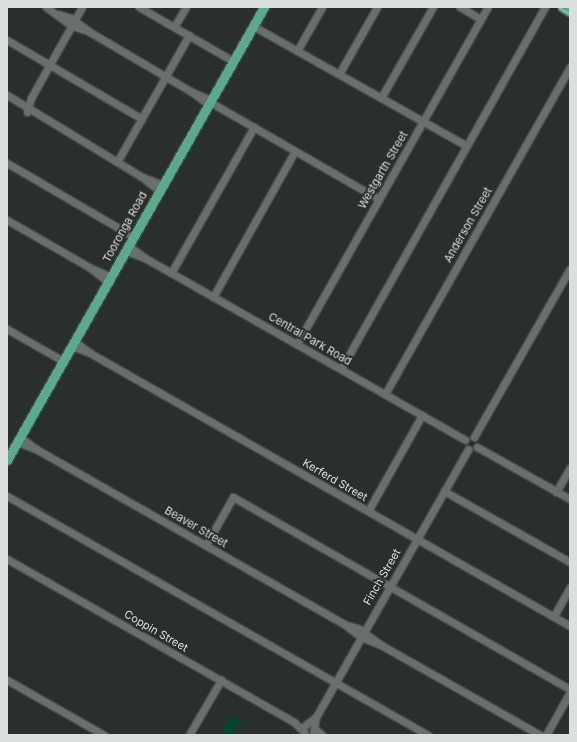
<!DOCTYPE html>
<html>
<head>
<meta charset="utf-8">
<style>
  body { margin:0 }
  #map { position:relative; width:577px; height:742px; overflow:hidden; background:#292f2d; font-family:Inter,sans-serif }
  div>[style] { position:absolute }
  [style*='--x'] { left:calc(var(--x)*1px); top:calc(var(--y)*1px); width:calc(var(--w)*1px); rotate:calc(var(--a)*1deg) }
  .green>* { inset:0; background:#004630 }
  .roads { filter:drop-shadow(1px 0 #464c49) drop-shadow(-1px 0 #464c49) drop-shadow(0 1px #464c49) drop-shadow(0 -1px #464c49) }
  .minor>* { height:7px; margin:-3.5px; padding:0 3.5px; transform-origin:3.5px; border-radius:3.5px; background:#686f6c }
  .major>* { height:9px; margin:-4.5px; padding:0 4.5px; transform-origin:4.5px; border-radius:4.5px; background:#5aab8c }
  .tram>* { height:1px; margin:-0.5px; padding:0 0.5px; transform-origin:0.5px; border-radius:0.5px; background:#b5bab8 }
  span { translate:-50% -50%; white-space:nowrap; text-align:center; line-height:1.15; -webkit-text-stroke:4px #292f2d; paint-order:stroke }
  .street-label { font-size:11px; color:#dbdfdd }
  .frame { position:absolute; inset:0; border:8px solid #dbdfdd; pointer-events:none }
</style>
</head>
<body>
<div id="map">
  <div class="green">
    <i style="clip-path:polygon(231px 716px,240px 722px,232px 735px,220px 735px)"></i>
  </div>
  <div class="roads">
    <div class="minor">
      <i style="--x:46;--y:7;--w:32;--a:36"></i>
      <i style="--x:72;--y:26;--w:17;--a:17"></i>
      <i style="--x:88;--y:31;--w:121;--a:30.4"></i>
      <i style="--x:192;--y:92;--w:21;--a:23"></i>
      <i style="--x:139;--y:7;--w:108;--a:29.9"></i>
      <i style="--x:460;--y:7;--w:24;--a:30"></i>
      <i style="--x:58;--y:14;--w:14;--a:17"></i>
      <i style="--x:71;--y:18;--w:21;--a:37"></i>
      <i style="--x:253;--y:26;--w:245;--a:29.3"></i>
      <i style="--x:174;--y:27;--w:23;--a:-59"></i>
      <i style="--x:7;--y:40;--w:156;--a:30.3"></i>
      <i style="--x:297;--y:51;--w:51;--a:-60.4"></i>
      <i style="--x:339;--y:74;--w:77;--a:-60.4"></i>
      <i style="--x:192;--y:92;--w:21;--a:37"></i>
      <i style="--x:7;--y:95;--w:158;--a:31.3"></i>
      <i style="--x:142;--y:177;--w:23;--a:38"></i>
      <i style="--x:381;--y:98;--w:105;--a:-60.3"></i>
      <i style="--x:210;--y:102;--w:195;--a:29.9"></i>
      <i style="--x:27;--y:112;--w:15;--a:-74"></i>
      <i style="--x:31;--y:98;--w:104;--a:-60.7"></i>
      <i style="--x:117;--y:162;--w:146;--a:-60.4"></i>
      <i style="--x:7;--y:163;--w:147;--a:30.2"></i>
      <i style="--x:142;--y:177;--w:22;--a:21"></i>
      <i style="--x:7;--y:220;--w:95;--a:29.8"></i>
      <i style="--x:89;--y:267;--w:24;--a:38"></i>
      <i style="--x:129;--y:246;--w:20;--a:37"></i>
      <i style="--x:145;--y:258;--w:368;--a:29.6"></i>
      <i style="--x:126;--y:251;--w:20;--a:20"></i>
      <i style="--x:93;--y:269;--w:20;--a:24"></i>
      <i style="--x:171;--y:273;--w:168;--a:-60.4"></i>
      <i style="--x:213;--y:297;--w:167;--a:-60.7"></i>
      <i style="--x:7;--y:329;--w:64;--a:29.7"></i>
      <i style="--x:74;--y:341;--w:20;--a:37"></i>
      <i style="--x:90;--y:353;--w:552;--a:29.63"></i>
      <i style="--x:297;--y:344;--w:387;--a:-60.5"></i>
      <i style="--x:72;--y:346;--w:19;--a:21"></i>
      <i style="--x:341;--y:369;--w:416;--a:-60.6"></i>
      <i style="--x:385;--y:394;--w:376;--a:-60.5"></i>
      <i style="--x:20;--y:437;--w:20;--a:37"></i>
      <i style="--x:474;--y:437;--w:193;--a:-60.3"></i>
      <i style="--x:17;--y:442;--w:20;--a:20"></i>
      <i style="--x:36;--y:449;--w:354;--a:29.6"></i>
      <i style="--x:344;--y:624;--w:16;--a:18"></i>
      <i style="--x:359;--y:629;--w:27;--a:36"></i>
      <i style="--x:381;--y:645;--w:183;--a:29.5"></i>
      <i style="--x:477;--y:447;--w:107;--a:29.2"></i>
      <i style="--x:444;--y:491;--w:145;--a:29.4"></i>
      <i style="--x:556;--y:492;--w:28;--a:-60"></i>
      <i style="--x:7;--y:496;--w:484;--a:29.6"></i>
      <i style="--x:368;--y:511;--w:110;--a:-60.6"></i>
      <i style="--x:206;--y:545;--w:55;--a:-60.6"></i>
      <i style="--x:233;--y:497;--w:388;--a:29.7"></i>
      <i style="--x:7;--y:559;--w:330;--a:29.6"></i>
      <i style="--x:294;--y:722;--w:11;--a:45"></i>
      <i style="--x:554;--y:616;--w:33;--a:-61"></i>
      <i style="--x:344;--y:624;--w:21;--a:37"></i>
      <i style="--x:361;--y:637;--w:22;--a:22"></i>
      <i style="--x:7;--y:680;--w:112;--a:29.6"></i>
      <i style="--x:316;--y:730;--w:8;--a:40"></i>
      <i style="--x:189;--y:735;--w:64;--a:-59.8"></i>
      <i style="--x:305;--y:735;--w:8;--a:-104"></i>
      <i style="--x:303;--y:727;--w:16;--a:-38"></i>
      <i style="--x:313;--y:735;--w:18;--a:-81"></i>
      <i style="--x:316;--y:717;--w:308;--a:-60.4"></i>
      <i style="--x:546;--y:735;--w:49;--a:-60.8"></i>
    </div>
    <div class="major">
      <i style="--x:562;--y:7;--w:9;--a:32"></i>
      <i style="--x:7;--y:460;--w:521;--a:-60.43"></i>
    </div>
  </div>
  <div class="tram">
    <i style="--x:558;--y:7;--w:14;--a:30"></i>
  </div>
  <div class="street-label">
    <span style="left:383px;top:170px;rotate:-60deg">Westgarth Street</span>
    <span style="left:468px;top:225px;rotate:-60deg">Anderson Street</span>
    <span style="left:125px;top:227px;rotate:-61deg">Tooronga Road</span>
    <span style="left:310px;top:339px;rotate:30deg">Central Park Road</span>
    <span style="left:335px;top:480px;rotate:30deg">Kerferd Street</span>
    <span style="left:196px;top:527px;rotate:30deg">Beaver Street</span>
    <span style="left:382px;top:577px;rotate:-60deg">Finch Street</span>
    <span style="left:156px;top:631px;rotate:30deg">Coppin Street</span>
  </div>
  <div class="frame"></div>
</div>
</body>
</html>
